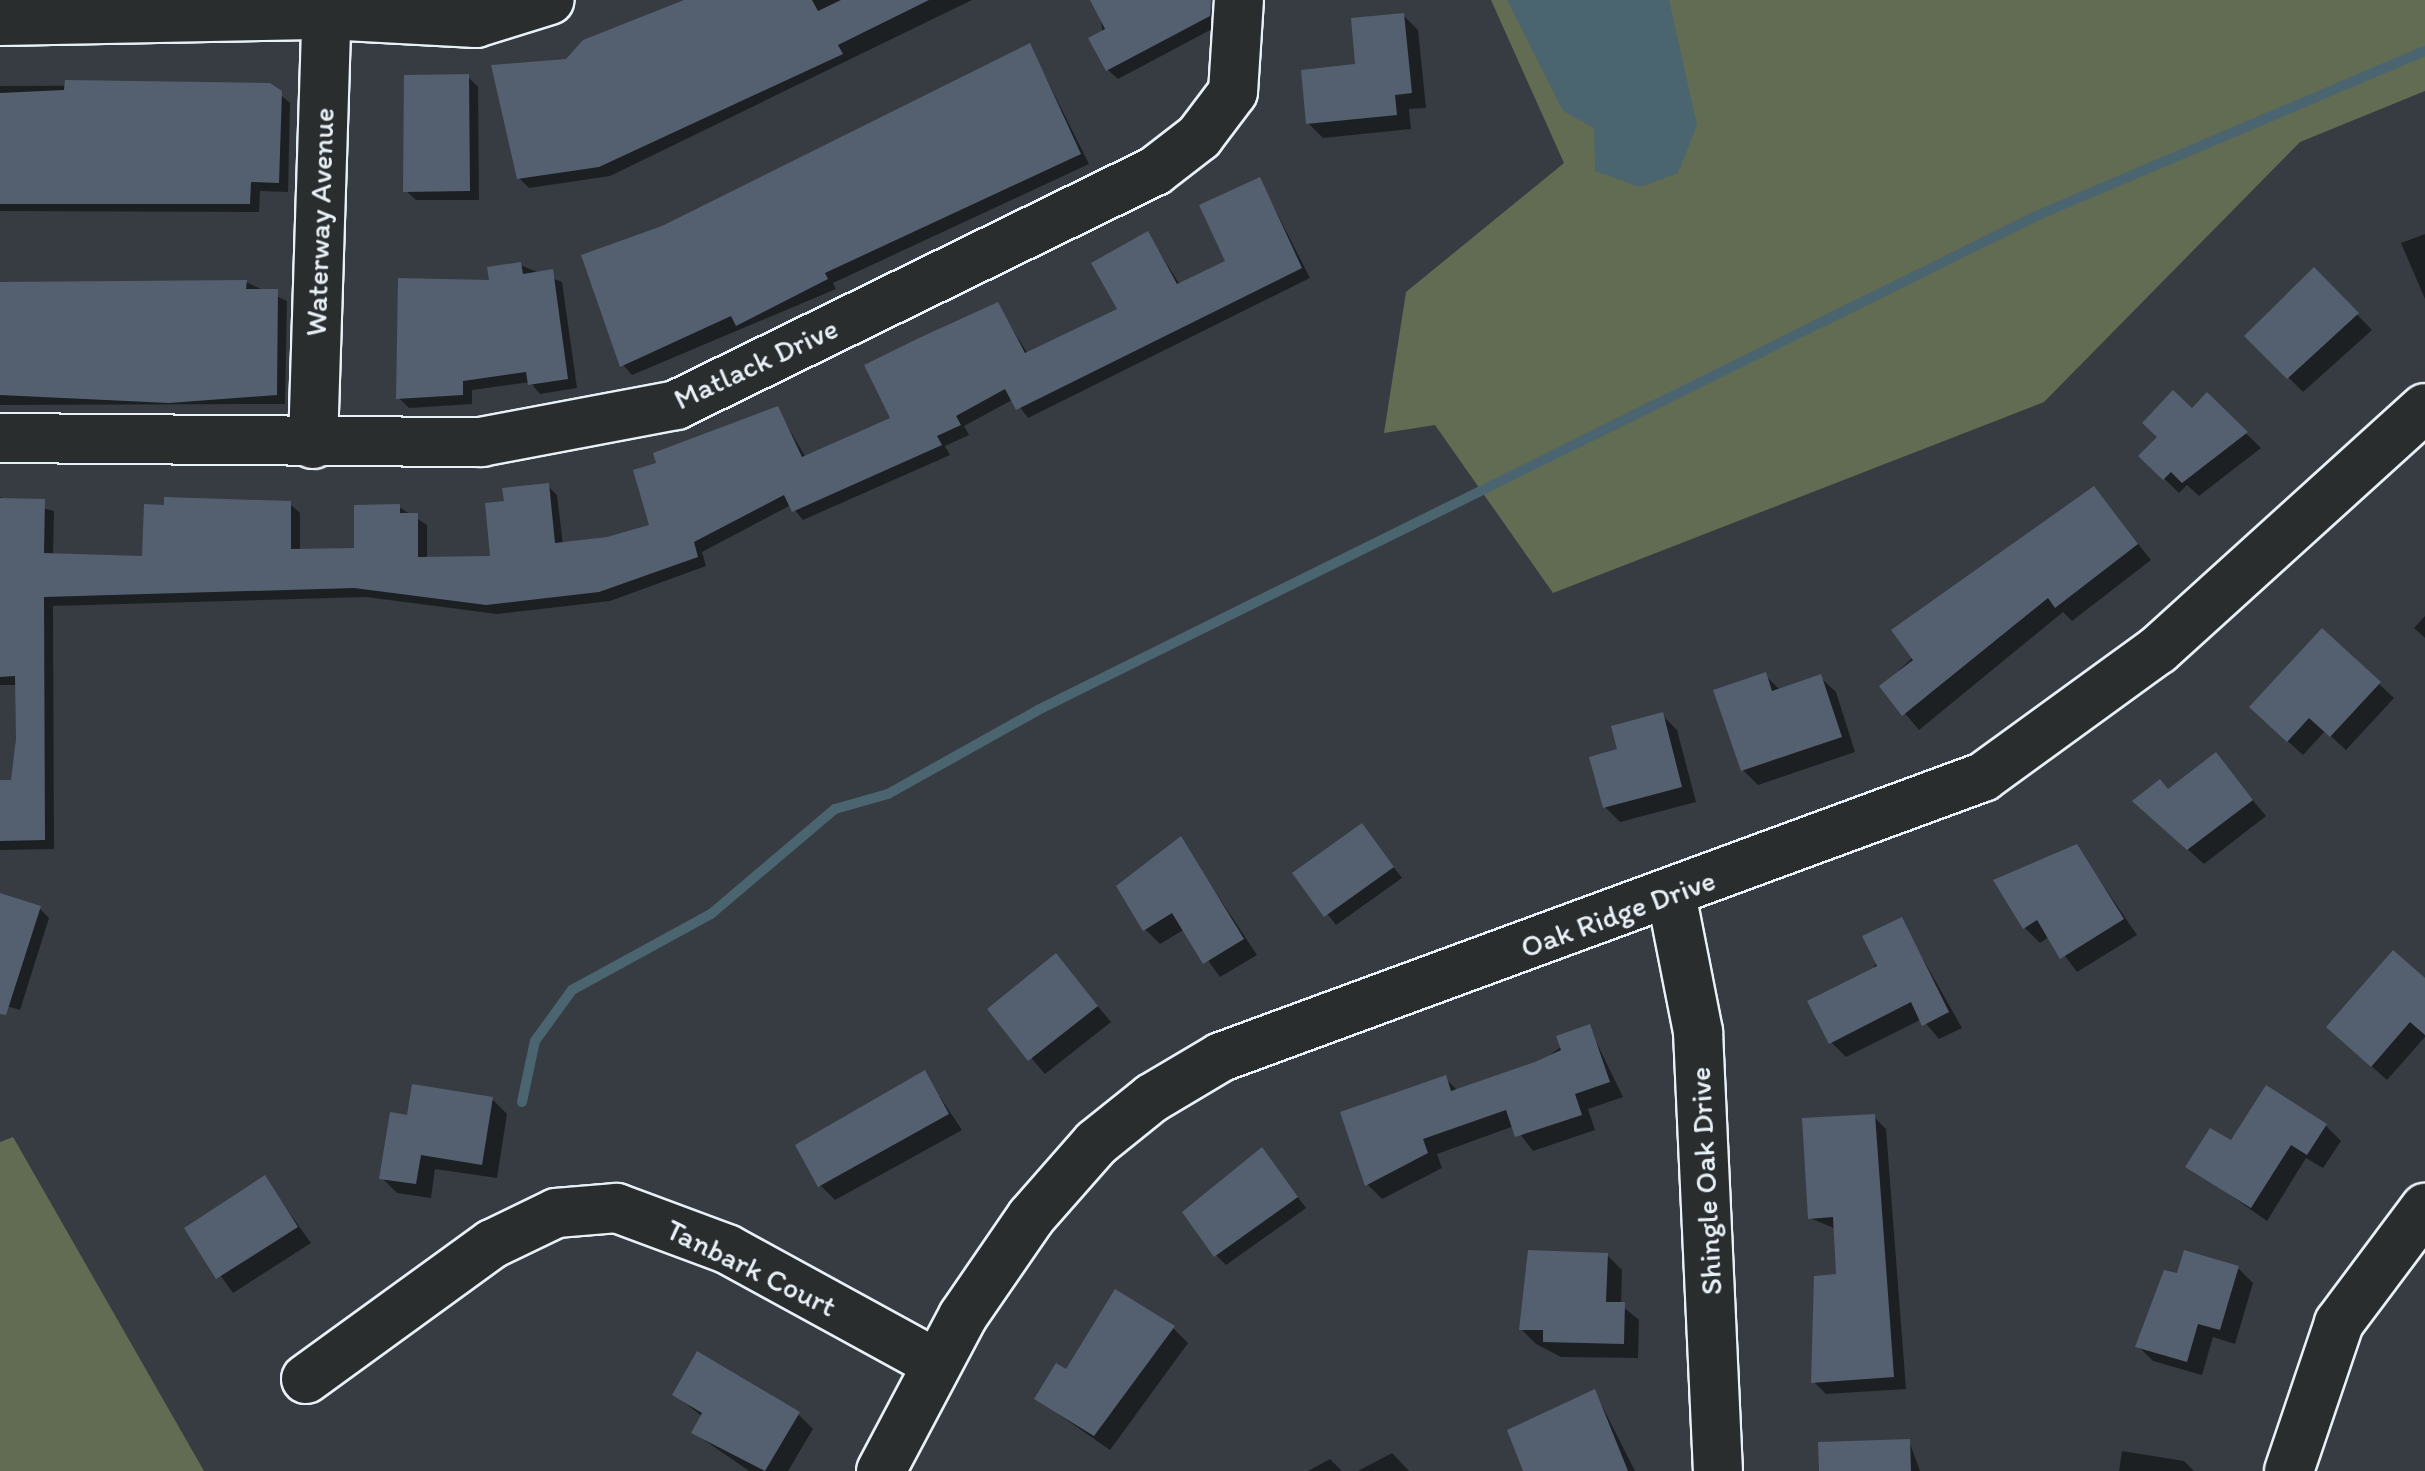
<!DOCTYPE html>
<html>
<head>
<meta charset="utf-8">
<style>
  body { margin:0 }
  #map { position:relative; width:2425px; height:1471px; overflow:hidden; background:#373c42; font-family:Itim,sans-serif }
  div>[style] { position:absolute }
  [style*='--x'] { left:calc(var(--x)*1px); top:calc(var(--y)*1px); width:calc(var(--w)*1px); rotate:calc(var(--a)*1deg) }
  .green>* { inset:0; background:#626c53 }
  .water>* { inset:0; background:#4a656f }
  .shadow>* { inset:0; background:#0007 }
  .stream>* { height:10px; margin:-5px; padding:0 5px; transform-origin:5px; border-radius:5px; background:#4a656f }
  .building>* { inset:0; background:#545f6f }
  .roads { filter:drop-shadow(2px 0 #e8f1f8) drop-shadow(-2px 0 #e8f1f8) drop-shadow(0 2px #e8f1f8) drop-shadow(0 -2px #e8f1f8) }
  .minor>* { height:48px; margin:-24px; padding:0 24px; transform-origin:24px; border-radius:24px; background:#2a2d2e }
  span { translate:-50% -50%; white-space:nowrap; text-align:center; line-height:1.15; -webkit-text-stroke:8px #2a2d2e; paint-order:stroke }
  .street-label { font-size:30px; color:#e8f1f8 }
</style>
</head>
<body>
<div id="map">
  <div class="green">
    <i style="clip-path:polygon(1491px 0,2425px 0,2425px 91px,2300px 142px,2044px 402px,1553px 593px,1435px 425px,1384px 433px,1406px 292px,1564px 163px)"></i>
    <i style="clip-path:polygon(13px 1137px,204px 1471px,0 1471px,0 1142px)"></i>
  </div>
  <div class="water">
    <i style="clip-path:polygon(1507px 0,1669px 0,1697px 125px,1678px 173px,1640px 187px,1595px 171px,1594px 128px,1563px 111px)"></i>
  </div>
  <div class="shadow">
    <i style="clip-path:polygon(689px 0,972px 0,610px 176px,529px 188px,519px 178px,568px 61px)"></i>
    <i style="clip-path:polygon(1098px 0,1206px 0,1214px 28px,1118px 79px,1108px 70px)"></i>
    <i style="clip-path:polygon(1403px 15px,1418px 30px,1426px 108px,1409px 109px,1411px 129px,1323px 138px,1308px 123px)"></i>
    <i style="clip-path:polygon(1030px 46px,1089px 164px,833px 283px,836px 289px,632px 375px,623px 365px,663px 228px)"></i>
    <i style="clip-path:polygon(468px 77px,478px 87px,479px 200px,416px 200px,406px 191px)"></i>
    <i style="clip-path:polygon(269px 85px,290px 103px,288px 192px,260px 191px,259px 212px,0 211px,0 86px)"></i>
    <i style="clip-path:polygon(1260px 180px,1310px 278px,1028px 418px,1014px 399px,964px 426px,969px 435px,945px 446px,950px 455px,803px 520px,791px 505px,702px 552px,706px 566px,610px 601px,497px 614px,366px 597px,53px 606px,54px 849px,0 850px,0 782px,14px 782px,18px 685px,0 685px,0 497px,54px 511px,53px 556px,145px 558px,290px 504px,300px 513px,300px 551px,357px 551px,399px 507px,427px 525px,427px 559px,493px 559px,506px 503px,548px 486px,557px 495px,563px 545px,607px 540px,652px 527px,659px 465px,777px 408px,806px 458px,894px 420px,997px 305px,1028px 354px,1120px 310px,1148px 234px,1180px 285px,1228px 263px)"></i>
    <i style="clip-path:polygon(2425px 234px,2425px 299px,2401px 243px)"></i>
    <i style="clip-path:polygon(520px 265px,562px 282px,577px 388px,540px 394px,530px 382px,472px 390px,472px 404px,409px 408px,399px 398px,492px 282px)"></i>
    <i style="clip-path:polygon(2314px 270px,2372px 330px,2303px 392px,2247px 336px)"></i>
    <i style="clip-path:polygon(246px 282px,287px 301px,285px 404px,0 405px,0 284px)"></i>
    <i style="clip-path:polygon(2207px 396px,2261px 448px,2199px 496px,2187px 485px,2179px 493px,2141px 456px)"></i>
    <i style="clip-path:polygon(2094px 490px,2151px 560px,2072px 621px,2063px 612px,1919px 730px,1882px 686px)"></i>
    <i style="clip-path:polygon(2425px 616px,2425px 638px,2414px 628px)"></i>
    <i style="clip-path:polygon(1765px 675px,1781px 691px,1820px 677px,1836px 692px,1855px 752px,1758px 785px,1743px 770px)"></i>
    <i style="clip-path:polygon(2379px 684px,2394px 698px,2346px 750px,2325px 731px,2303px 755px,2267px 722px)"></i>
    <i style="clip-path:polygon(1662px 715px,1677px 730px,1696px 802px,1620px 822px,1605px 807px,1620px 751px)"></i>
    <i style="clip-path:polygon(2216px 756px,2266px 816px,2204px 864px,2151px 816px)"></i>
    <i style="clip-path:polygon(1362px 826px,1402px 878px,1336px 925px,1296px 874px)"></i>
    <i style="clip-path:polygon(1181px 840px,1257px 955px,1220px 977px,1185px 929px,1160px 944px,1145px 929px)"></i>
    <i style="clip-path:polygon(2077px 847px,2137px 935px,2077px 972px,2050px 936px,2040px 943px,2025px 928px,1996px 881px)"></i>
    <i style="clip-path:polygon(39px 908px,49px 918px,20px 1010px,0 1004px,0 913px)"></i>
    <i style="clip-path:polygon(1901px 920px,1962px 1028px,1939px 1039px,1922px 1019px,1846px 1057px,1831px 1042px)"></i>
    <i style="clip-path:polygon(1056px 956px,1111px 1022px,1045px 1074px,990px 1009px)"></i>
    <i style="clip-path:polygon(2425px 982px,2425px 1037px,2387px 1080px,2344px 1042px)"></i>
    <i style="clip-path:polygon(1589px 1027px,1623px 1097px,1588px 1109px,1595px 1130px,1533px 1151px,1514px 1126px,1437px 1154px,1442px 1168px,1382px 1199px,1367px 1184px,1445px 1078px,1458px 1091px,1536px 1065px)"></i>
    <i style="clip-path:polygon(924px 1073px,962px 1130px,835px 1200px,820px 1185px)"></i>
    <i style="clip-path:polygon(492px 1099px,507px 1114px,497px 1178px,435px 1169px,431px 1198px,397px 1193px,382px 1178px)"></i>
    <i style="clip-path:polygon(1874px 1117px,1886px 1129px,1906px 1389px,1826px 1394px,1814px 1382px,1839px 1277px,1836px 1229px,1810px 1218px)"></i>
    <i style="clip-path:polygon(2326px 1126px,2341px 1141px,2323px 1168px,2306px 1158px,2267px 1221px,2189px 1166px,2232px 1144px)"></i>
    <i style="clip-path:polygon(1262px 1150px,1306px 1208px,1226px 1265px,1216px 1255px)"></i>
    <i style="clip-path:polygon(265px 1179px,311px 1243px,233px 1293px,187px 1229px)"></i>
    <i style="clip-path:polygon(1607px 1255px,1622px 1270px,1621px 1305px,1639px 1320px,1638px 1358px,1561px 1357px,1536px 1344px,1521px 1329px)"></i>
    <i style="clip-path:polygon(2238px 1268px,2253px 1283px,2235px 1344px,2213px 1337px,2202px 1375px,2153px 1361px,2138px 1346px,2179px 1277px)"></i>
    <i style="clip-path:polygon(1173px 1328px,1188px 1343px,1110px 1450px,1037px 1399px,1067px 1372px)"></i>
    <i style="clip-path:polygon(1595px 1392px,1635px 1471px,1526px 1471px)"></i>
    <i style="clip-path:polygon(675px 1395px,798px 1414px,813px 1429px,788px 1471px,749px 1471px,694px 1433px,703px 1417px)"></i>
    <i style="clip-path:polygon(1909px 1441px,1920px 1471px,1821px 1471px)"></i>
    <i style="clip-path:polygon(2122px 1451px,2184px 1461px,2194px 1471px,2119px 1471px)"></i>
    <i style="clip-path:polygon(1392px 1453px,1409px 1471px,1358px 1471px)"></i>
    <i style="clip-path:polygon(1330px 1459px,1342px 1471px,1308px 1471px)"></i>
  </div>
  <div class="stream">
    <i style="--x:522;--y:1102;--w:62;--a:-78"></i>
    <i style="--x:535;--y:1041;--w:63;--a:-54"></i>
    <i style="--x:572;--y:990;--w:158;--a:-28.7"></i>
    <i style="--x:711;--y:914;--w:162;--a:-40.3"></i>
    <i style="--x:835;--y:809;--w:55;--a:-15.8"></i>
    <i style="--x:888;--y:794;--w:172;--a:-29.2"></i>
    <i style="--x:1038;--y:710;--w:1114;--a:-26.33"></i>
    <i style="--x:2036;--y:216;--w:423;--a:-23"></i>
  </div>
  <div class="building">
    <i style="clip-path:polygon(684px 0,812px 0,818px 11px,841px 0,929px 0,838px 45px,843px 54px,599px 167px,517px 179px,491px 65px,566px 59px,583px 40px)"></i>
    <i style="clip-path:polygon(1090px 0,1211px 0,1210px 16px,1106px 71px,1088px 38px,1105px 29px)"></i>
    <i style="clip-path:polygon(1404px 13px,1412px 93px,1395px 95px,1397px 115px,1306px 124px,1301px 70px,1355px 64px,1351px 18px)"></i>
    <i style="clip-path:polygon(1030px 43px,1081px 154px,825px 273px,828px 279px,736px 326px,731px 316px,620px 367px,581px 255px,662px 226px)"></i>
    <i style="clip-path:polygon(469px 74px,470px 191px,403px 192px,404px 75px)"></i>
    <i style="clip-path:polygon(65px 80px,270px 83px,282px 91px,279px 183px,251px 182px,250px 204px,0 204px,0 93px,64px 90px)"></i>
    <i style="clip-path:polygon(1260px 177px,1302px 268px,1016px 410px,1005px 389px,956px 416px,961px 425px,937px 436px,942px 445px,792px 512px,784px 495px,694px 542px,698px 557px,599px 592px,486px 605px,354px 588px,44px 597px,45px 840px,0 841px,0 780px,11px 780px,16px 738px,15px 676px,0 677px,0 498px,45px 499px,44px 553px,142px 556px,144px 504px,164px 505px,164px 497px,291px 501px,291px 549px,354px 548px,354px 505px,400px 504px,400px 513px,418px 513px,418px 557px,490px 556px,485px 503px,504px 501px,502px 488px,549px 483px,555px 543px,607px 537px,649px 525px,633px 470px,656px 463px,653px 453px,778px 406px,802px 457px,890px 418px,864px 365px,919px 338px,998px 302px,1025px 353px,1117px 309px,1091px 263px,1148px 231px,1177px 284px,1225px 261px,1199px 205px)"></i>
    <i style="clip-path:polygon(521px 262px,523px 274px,553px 269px,568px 379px,528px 385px,526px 372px,463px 381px,463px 395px,396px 399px,398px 278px,489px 280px,487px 267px)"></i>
    <i style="clip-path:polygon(2314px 267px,2359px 313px,2287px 379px,2244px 336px)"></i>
    <i style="clip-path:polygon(247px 280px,246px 289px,278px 289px,277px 395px,169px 403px,0 395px,0 282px)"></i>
    <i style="clip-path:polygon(2173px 390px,2192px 408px,2207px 392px,2248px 432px,2182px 483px,2171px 472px,2163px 480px,2138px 456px,2157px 437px,2142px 423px)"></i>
    <i style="clip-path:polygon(2094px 486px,2138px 544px,2055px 608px,2048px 598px,1902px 716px,1879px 686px,1913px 660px,1891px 630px)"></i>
    <i style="clip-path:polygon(2322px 628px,2381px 682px,2330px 737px,2309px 718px,2287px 742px,2249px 707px)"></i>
    <i style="clip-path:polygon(1766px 672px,1772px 691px,1821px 674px,1842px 737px,1741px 771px,1713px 690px)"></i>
    <i style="clip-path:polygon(1663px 712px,1682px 787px,1603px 808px,1589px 757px,1617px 749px,1611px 726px)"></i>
    <i style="clip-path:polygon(2216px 752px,2253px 800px,2187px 850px,2132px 801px,2160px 779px,2168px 789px)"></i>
    <i style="clip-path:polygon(1362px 823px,1394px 867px,1324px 917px,1292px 873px)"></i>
    <i style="clip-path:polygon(1181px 836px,1244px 939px,1203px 964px,1172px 913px,1143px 931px,1116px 886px)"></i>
    <i style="clip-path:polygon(2077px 844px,2124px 919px,2060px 959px,2037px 920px,2023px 929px,1993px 880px)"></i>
    <i style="clip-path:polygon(0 893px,41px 906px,6px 1015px,0 1014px)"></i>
    <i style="clip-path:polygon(1902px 917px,1949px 1012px,1922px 1026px,1911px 1002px,1829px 1044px,1807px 1001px,1877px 966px,1862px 936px)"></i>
    <i style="clip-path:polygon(2393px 950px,2425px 978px,2425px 1035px,2410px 1022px,2371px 1067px,2326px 1027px)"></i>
    <i style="clip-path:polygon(1056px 953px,1098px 1006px,1028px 1061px,987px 1009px)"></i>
    <i style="clip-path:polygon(1590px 1024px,1610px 1082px,1575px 1094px,1582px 1115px,1515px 1137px,1506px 1110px,1423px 1139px,1428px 1153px,1365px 1186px,1340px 1112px,1446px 1075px,1451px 1091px,1535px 1062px,1561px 1050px,1556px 1036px)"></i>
    <i style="clip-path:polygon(925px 1070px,949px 1114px,818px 1187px,795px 1145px)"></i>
    <i style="clip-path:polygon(412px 1084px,493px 1097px,482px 1165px,421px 1155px,416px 1184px,379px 1179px,390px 1112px,407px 1115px)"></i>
    <i style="clip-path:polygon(2266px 1085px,2327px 1124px,2307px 1155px,2291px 1145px,2251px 1208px,2185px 1167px,2210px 1128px,2231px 1140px)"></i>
    <i style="clip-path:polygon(1875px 1114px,1894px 1377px,1811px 1383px,1814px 1276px,1836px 1274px,1833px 1217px,1808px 1219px,1802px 1118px)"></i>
    <i style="clip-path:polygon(1262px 1147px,1298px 1197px,1214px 1257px,1182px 1212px)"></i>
    <i style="clip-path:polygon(265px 1175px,298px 1227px,216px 1279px,184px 1228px)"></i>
    <i style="clip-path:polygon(1528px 1250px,1608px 1253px,1606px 1302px,1625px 1302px,1624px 1344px,1543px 1342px,1543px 1330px,1519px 1330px)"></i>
    <i style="clip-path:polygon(2184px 1250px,2239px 1266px,2220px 1330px,2198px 1324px,2187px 1362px,2135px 1347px,2164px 1270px,2177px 1273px)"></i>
    <i style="clip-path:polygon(1115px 1289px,1175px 1326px,1094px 1436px,1034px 1399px,1056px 1363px,1066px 1369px)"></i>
    <i style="clip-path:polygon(697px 1351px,800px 1412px,765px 1471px,691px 1433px,702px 1413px,672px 1395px)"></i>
    <i style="clip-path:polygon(1595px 1389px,1628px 1471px,1523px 1471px,1507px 1430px)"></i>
    <i style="clip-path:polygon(1910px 1439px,1911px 1471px,1819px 1471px,1818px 1442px)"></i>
  </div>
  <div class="roads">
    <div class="minor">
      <i style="--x:0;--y:21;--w:327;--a:-1.1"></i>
      <i style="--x:327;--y:15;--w:149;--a:3.1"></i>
      <i style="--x:476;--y:23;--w:77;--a:-17.3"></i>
      <i style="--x:0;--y:438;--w:481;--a:0.5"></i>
      <i style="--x:481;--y:442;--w:198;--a:-10.7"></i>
      <i style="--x:676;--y:405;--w:533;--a:-26.04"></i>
      <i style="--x:1155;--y:171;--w:56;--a:-37.7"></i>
      <i style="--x:1199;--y:137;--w:56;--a:-52.9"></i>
      <i style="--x:1233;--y:92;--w:92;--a:-86.3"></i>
      <i style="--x:313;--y:444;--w:444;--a:-88.2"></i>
      <i style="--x:1671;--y:894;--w:141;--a:78.9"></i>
      <i style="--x:1698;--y:1032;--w:439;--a:87.4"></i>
      <i style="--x:306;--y:1379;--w:230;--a:-36"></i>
      <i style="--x:492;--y:1244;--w:71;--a:-25.8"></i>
      <i style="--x:556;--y:1213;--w:61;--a:-4.7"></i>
      <i style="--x:617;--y:1208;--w:117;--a:20.4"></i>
      <i style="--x:727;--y:1249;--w:239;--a:28.7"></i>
      <i style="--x:881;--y:1471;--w:175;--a:-62.1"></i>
      <i style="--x:963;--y:1316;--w:120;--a:-55.5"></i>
      <i style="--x:1031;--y:1217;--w:98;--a:-48.7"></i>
      <i style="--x:1096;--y:1143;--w:72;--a:-38.8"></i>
      <i style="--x:1152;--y:1098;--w:80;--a:-30.7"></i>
      <i style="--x:1221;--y:1057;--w:812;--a:-20.18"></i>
      <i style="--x:1983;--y:777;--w:216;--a:-36"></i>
      <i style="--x:2158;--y:650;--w:360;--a:-42.2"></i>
      <i style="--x:2289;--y:1471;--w:156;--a:-71.3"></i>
      <i style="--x:2339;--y:1323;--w:144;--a:-53.2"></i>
    </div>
  </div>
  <div class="street-label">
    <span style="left:320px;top:222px;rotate:-88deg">Waterway Avenue</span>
    <span style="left:756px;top:364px;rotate:-25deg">Matlack Drive</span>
    <span style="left:1618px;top:914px;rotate:-20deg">Oak Ridge Drive</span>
    <span style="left:1706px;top:1181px;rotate:-93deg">Shingle Oak Drive</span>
    <span style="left:751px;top:1268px;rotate:26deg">Tanbark Court</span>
  </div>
</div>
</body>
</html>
